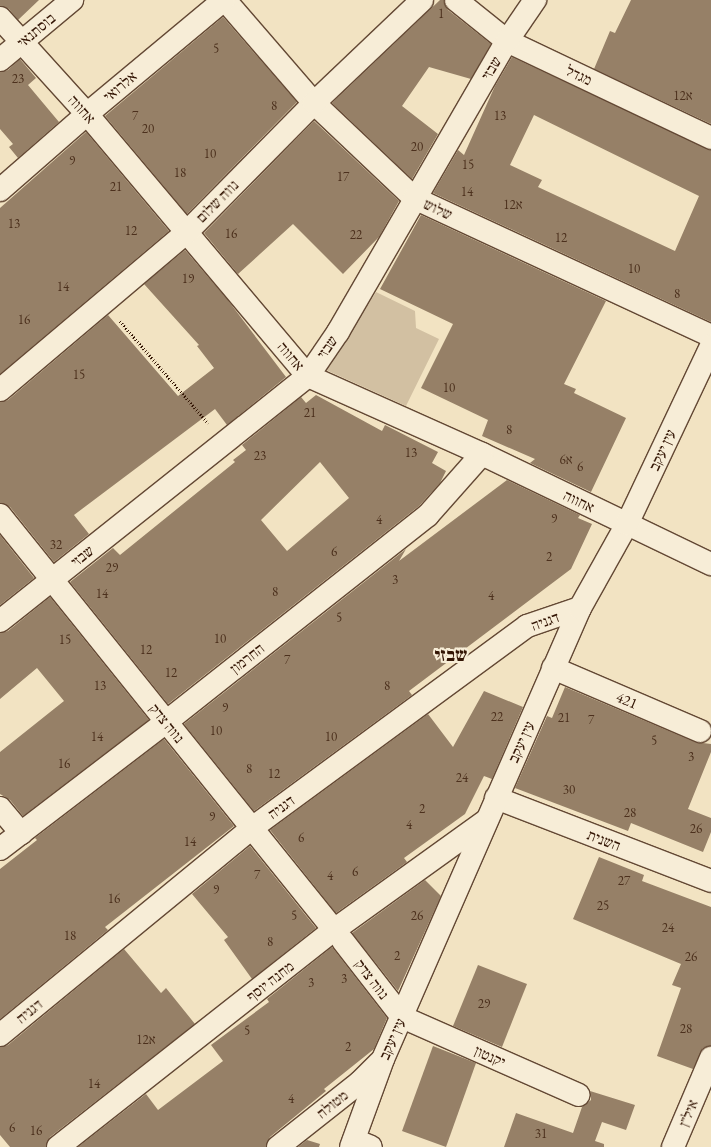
<!DOCTYPE html>
<html>
<head>
<meta charset="utf-8">
<style>
  body { margin:0 }
  #map { position:relative; width:711px; height:1147px; overflow:hidden; background:#f2e3c2; font-family:"EB Garamond","Frank Ruhl Libre",serif }
  div>[style] { position:absolute }
  [style*='--x'] { left:calc(var(--x)*1px); top:calc(var(--y)*1px); width:calc(var(--w)*1px); rotate:calc(var(--a)*1deg) }
  .green>* { inset:0; background:#d2c0a2 }
  .building>* { inset:0; background:#968067 }
  .path>* { height:2.5px; margin-top:-1.25px; transform-origin:0; background:repeating-linear-gradient(90deg,#331504 0 1px,transparent 0 3px) }
  .roads { filter:drop-shadow(1px 0 #634834) drop-shadow(-1px 0 #634834) drop-shadow(0 1px #634834) drop-shadow(0 -1px #634834) }
  .minor>* { height:22px; margin:-11px; padding:0 11px; transform-origin:11px; border-radius:11px; background:#f7edd7 }
  span { translate:-50% -50%; white-space:nowrap; text-align:center; line-height:1.15; -webkit-text-stroke:4px #f7edd7; paint-order:stroke }
  .number-label { font-size:13px; color:#4c301d }
  .number-label span { -webkit-text-stroke-width:0 }
  .street-label { font-size:15px; color:#331504 }
  .district-label { font-size:19px; color:#331504; font-weight:700 }
</style>
</head>
<body>
<div id="map">
  <div class="green">
    <i style="clip-path:polygon(376px 292px,415px 311px,416px 328px,439px 339px,406px 406px,326px 370px)"></i>
  </div>
  <div class="building">
    <i style="clip-path:polygon(0 0,39px 0,18px 20px,9px 9px,0 6px)"></i>
    <i style="clip-path:polygon(440px 0,444px 0,448px 10px,491px 44px,471px 79px,429px 67px,402px 106px,438px 134px,412px 179px,332px 103px)"></i>
    <i style="clip-path:polygon(631px 0,711px 0,711px 124px,594px 69px,610px 31px,615px 33px)"></i>
    <i style="clip-path:polygon(223px 17px,297px 102px,187px 214px,105px 116px)"></i>
    <i style="clip-path:polygon(evenodd,512px 57px,711px 150px,711px 322px,433px 193px,458px 150px,464px 155px,495px 86px,512px 57px,534px 115px,699px 196px,675px 251px,538px 187px,542px 180px,510px 165px,534px 115px)"></i>
    <i style="clip-path:polygon(20px 59px,36px 78px,28px 85px,59px 122px,18px 158px,9px 147px,13px 144px,0 129px,0 72px,8px 70px)"></i>
    <i style="clip-path:polygon(314px 121px,399px 201px,379px 237px,343px 274px,293px 224px,238px 274px,204px 233px)"></i>
    <i style="clip-path:polygon(86px 132px,169px 231px,0 374px,0 208px)"></i>
    <i style="clip-path:polygon(421px 215px,606px 301px,564px 384px,576px 389px,574px 393px,626px 418px,591px 492px,530px 463px,535px 459px,482px 436px,488px 420px,421px 388px,453px 324px,380px 289px)"></i>
    <i style="clip-path:polygon(185px 250px,227px 299px,286px 377px,227px 425px,215px 409px,74px 515px,89px 534px,54px 562px,10px 507px,0 503px,0 402px,8px 400px,108px 315px,178px 396px,214px 368px,197px 346px,199px 345px,144px 284px)"></i>
    <i style="clip-path:polygon(evenodd,316px 395px,382px 431px,385px 425px,438px 452px,432px 463px,446px 471px,440px 483px,419px 506px,168px 704px,70px 582px,113px 548px,120px 555px,235px 462px,233px 460px,246px 450px,242px 445px,301px 397px,306px 403px,316px 395px,320px 462px,349px 498px,287px 551px,261px 520px,320px 462px)"></i>
    <i style="clip-path:polygon(507px 480px,580px 515px,578px 518px,592px 524px,571px 569px,409px 691px,412px 695px,254px 811px,184px 724px,406px 549px,399px 561px)"></i>
    <i style="clip-path:polygon(0 535px,34px 578px,0 605px)"></i>
    <i style="clip-path:polygon(50px 597px,149px 720px,23px 816px,10px 800px,0 794px,0 752px,64px 701px,37px 668px,0 699px,0 633px,8px 631px)"></i>
    <i style="clip-path:polygon(565px 687px,695px 742px,711px 744px,711px 752px,688px 809px,711px 818px,711px 832px,703px 852px,631px 823px,628px 831px,515px 788px,547px 716px,552px 718px)"></i>
    <i style="clip-path:polygon(484px 691px,523px 707px,492px 779px,484px 776px,465px 814px,404px 858px,407px 862px,336px 913px,270px 830px,428px 714px,453px 747px)"></i>
    <i style="clip-path:polygon(164px 739px,234px 826px,105px 927px,108px 930px,0 1019px,0 869px,37px 840px,35px 838px)"></i>
    <i style="clip-path:polygon(250px 846px,316px 928px,252px 979px,224px 940px,228px 937px,192px 894px)"></i>
    <i style="clip-path:polygon(599px 857px,644px 875px,642px 881px,711px 907px,711px 1046px,703px 1048px,693px 1069px,657px 1056px,681px 988px,672px 985px,681px 964px,573px 919px)"></i>
    <i style="clip-path:polygon(425px 880px,441px 896px,398px 991px,352px 933px)"></i>
    <i style="clip-path:polygon(332px 947px,387px 1018px,374px 1049px,324px 1089px,326px 1091px,270px 1137px,266px 1147px,78px 1147px,146px 1094px,158px 1110px,223px 1061px,211px 1045px,269px 1002px,267px 999px)"></i>
    <i style="clip-path:polygon(124px 949px,161px 993px,166px 988px,195px 1024px,50px 1137px,46px 1147px,10px 1147px,0 1135px,0 1047px,8px 1045px)"></i>
    <i style="clip-path:polygon(478px 965px,527px 984px,502px 1047px,453px 1026px)"></i>
    <i style="clip-path:polygon(433px 1046px,476px 1063px,446px 1147px,402px 1131px)"></i>
    <i style="clip-path:polygon(590px 1091px,635px 1105px,626px 1130px,602px 1122px,595px 1141px,604px 1144px,604px 1147px,504px 1147px,516px 1113px,573px 1133px,582px 1107px,591px 1100px)"></i>
    <i style="clip-path:polygon(307px 1140px,320px 1144px,319px 1147px,298px 1147px)"></i>
  </div>
  <div class="path">
    <i style="--x:120;--y:321;--w:135;--a:49.2"></i>
  </div>
  <div class="roads">
    <div class="minor">
      <i style="--x:225;--y:0;--w:136;--a:49.2"></i>
      <i style="--x:314;--y:103;--w:138;--a:43.5"></i>
      <i style="--x:414;--y:198;--w:327;--a:24.9"></i>
      <i style="--x:456;--y:0;--w:65;--a:38.8"></i>
      <i style="--x:507;--y:41;--w:226;--a:25.4"></i>
      <i style="--x:0;--y:18;--w:130;--a:47.8"></i>
      <i style="--x:87;--y:114;--w:343;--a:49.9"></i>
      <i style="--x:308;--y:376;--w:191;--a:24.1"></i>
      <i style="--x:482;--y:454;--w:254;--a:25.7"></i>
      <i style="--x:0;--y:60;--w:94;--a:-39.8"></i>
      <i style="--x:0;--y:190;--w:116;--a:-41.1"></i>
      <i style="--x:87;--y:114;--w:178;--a:-39.8"></i>
      <i style="--x:0;--y:390;--w:245;--a:-40.2"></i>
      <i style="--x:187;--y:232;--w:181;--a:-45.4"></i>
      <i style="--x:314;--y:103;--w:149;--a:-43.6"></i>
      <i style="--x:0;--y:515;--w:533;--a:51.17"></i>
      <i style="--x:0;--y:621;--w:394;--a:-38.5"></i>
      <i style="--x:308;--y:376;--w:53;--a:-55.7"></i>
      <i style="--x:338;--y:332;--w:337;--a:-59.9"></i>
      <i style="--x:507;--y:41;--w:50;--a:-55.7"></i>
      <i style="--x:553;--y:668;--w:160;--a:23.2"></i>
      <i style="--x:496;--y:798;--w:230;--a:21.1"></i>
      <i style="--x:0;--y:808;--w:33;--a:50"></i>
      <i style="--x:0;--y:849;--w:209;--a:-37.4"></i>
      <i style="--x:166;--y:722;--w:334;--a:-38.3"></i>
      <i style="--x:428;--y:515;--w:81;--a:-48.5"></i>
      <i style="--x:343;--y:941;--w:96;--a:52.2"></i>
      <i style="--x:402;--y:1017;--w:193;--a:23.8"></i>
      <i style="--x:0;--y:1035;--w:326;--a:-39.4"></i>
      <i style="--x:252;--y:828;--w:341;--a:-36.3"></i>
      <i style="--x:527;--y:626;--w:56;--a:-18.8"></i>
      <i style="--x:354;--y:1140;--w:18;--a:22"></i>
      <i style="--x:58;--y:1147;--w:351;--a:-38.2"></i>
      <i style="--x:334;--y:930;--w:188;--a:-35.7"></i>
      <i style="--x:278;--y:1147;--w:105;--a:-38.4"></i>
      <i style="--x:360;--y:1082;--w:27;--a:-45"></i>
      <i style="--x:351;--y:1147;--w:94;--a:-70"></i>
      <i style="--x:383;--y:1059;--w:492;--a:-66.4"></i>
      <i style="--x:580;--y:608;--w:96;--a:-60.8"></i>
      <i style="--x:627;--y:524;--w:197;--a:-64.7"></i>
      <i style="--x:673;--y:1147;--w:97;--a:-66.9"></i>
    </div>
  </div>
  <div class="number-label">
    <span style="left:441px;top:14px">1</span>
    <span style="left:216px;top:49px">5</span>
    <span style="left:18px;top:79px">23</span>
    <span style="left:683px;top:96px">12א</span>
    <span style="left:274px;top:106px">8</span>
    <span style="left:135px;top:116px">7</span>
    <span style="left:500px;top:116px">13</span>
    <span style="left:148px;top:129px">20</span>
    <span style="left:417px;top:147px">20</span>
    <span style="left:210px;top:154px">10</span>
    <span style="left:72px;top:161px">9</span>
    <span style="left:468px;top:165px">15</span>
    <span style="left:180px;top:173px">18</span>
    <span style="left:343px;top:177px">17</span>
    <span style="left:116px;top:187px">21</span>
    <span style="left:467px;top:192px">14</span>
    <span style="left:513px;top:205px">12א</span>
    <span style="left:14px;top:224px">13</span>
    <span style="left:131px;top:231px">12</span>
    <span style="left:231px;top:234px">16</span>
    <span style="left:356px;top:235px">22</span>
    <span style="left:561px;top:238px">12</span>
    <span style="left:634px;top:269px">10</span>
    <span style="left:188px;top:279px">19</span>
    <span style="left:63px;top:287px">14</span>
    <span style="left:677px;top:294px">8</span>
    <span style="left:24px;top:320px">16</span>
    <span style="left:79px;top:375px">15</span>
    <span style="left:449px;top:388px">10</span>
    <span style="left:310px;top:413px">21</span>
    <span style="left:509px;top:430px">8</span>
    <span style="left:411px;top:453px">13</span>
    <span style="left:260px;top:456px">23</span>
    <span style="left:566px;top:460px">6א</span>
    <span style="left:580px;top:467px">6</span>
    <span style="left:554px;top:519px">9</span>
    <span style="left:379px;top:520px">4</span>
    <span style="left:56px;top:545px">32</span>
    <span style="left:334px;top:552px">6</span>
    <span style="left:549px;top:557px">2</span>
    <span style="left:112px;top:568px">29</span>
    <span style="left:395px;top:580px">3</span>
    <span style="left:275px;top:592px">8</span>
    <span style="left:102px;top:594px">14</span>
    <span style="left:491px;top:596px">4</span>
    <span style="left:339px;top:618px">5</span>
    <span style="left:220px;top:639px">10</span>
    <span style="left:65px;top:640px">15</span>
    <span style="left:146px;top:650px">12</span>
    <span style="left:287px;top:660px">7</span>
    <span style="left:171px;top:673px">12</span>
    <span style="left:100px;top:686px">13</span>
    <span style="left:387px;top:686px">8</span>
    <span style="left:225px;top:708px">9</span>
    <span style="left:497px;top:717px">22</span>
    <span style="left:564px;top:718px">21</span>
    <span style="left:591px;top:720px">7</span>
    <span style="left:216px;top:731px">10</span>
    <span style="left:97px;top:737px">14</span>
    <span style="left:331px;top:737px">10</span>
    <span style="left:654px;top:741px">5</span>
    <span style="left:691px;top:757px">3</span>
    <span style="left:64px;top:764px">16</span>
    <span style="left:249px;top:769px">8</span>
    <span style="left:274px;top:774px">12</span>
    <span style="left:462px;top:778px">24</span>
    <span style="left:569px;top:790px">30</span>
    <span style="left:422px;top:809px">2</span>
    <span style="left:630px;top:813px">28</span>
    <span style="left:212px;top:817px">9</span>
    <span style="left:409px;top:825px">4</span>
    <span style="left:696px;top:829px">26</span>
    <span style="left:301px;top:838px">6</span>
    <span style="left:190px;top:842px">14</span>
    <span style="left:355px;top:872px">6</span>
    <span style="left:257px;top:875px">7</span>
    <span style="left:330px;top:876px">4</span>
    <span style="left:624px;top:881px">27</span>
    <span style="left:216px;top:890px">9</span>
    <span style="left:114px;top:899px">16</span>
    <span style="left:603px;top:906px">25</span>
    <span style="left:294px;top:916px">5</span>
    <span style="left:417px;top:916px">26</span>
    <span style="left:668px;top:928px">24</span>
    <span style="left:70px;top:936px">18</span>
    <span style="left:270px;top:942px">8</span>
    <span style="left:397px;top:956px">2</span>
    <span style="left:691px;top:957px">26</span>
    <span style="left:344px;top:979px">3</span>
    <span style="left:311px;top:983px">3</span>
    <span style="left:484px;top:1004px">29</span>
    <span style="left:686px;top:1029px">28</span>
    <span style="left:247px;top:1031px">5</span>
    <span style="left:146px;top:1040px">12א</span>
    <span style="left:348px;top:1047px">2</span>
    <span style="left:94px;top:1084px">14</span>
    <span style="left:291px;top:1099px">4</span>
    <span style="left:12px;top:1128px">6</span>
    <span style="left:36px;top:1131px">16</span>
    <span style="left:541px;top:1134px">31</span>
  </div>
  <div class="street-label">
    <span style="left:36px;top:30px;rotate:-40deg">בוסתנאי</span>
    <span style="left:491px;top:68px;rotate:-59deg">שבזי</span>
    <span style="left:579px;top:75px;rotate:25deg">מגדל</span>
    <span style="left:120px;top:86px;rotate:-40deg">אלרואי</span>
    <span style="left:82px;top:109px;rotate:48deg">אחווה</span>
    <span style="left:217px;top:201px;rotate:-45deg">נווה שלום</span>
    <span style="left:438px;top:209px;rotate:25deg">שלוש</span>
    <span style="left:327px;top:347px;rotate:-55deg">שבזי</span>
    <span style="left:291px;top:356px;rotate:50deg">אחווה</span>
    <span style="left:662px;top:450px;rotate:-65deg">עין יעקב</span>
    <span style="left:579px;top:501px;rotate:26deg">אחווה</span>
    <span style="left:82px;top:556px;rotate:-39deg">שבזי</span>
    <span style="left:545px;top:621px;rotate:-20deg">דגניה</span>
    <span style="left:247px;top:658px;rotate:-38deg">החרמון</span>
    <span style="left:627px;top:700px;rotate:23deg">421</span>
    <span style="left:167px;top:723px;rotate:51deg">נווה צדק</span>
    <span style="left:521px;top:742px;rotate:-66deg">עין יעקב</span>
    <span style="left:281px;top:807px;rotate:-36deg">דגניה</span>
    <span style="left:604px;top:840px;rotate:21deg">השנית</span>
    <span style="left:372px;top:979px;rotate:53deg">נווה צדק</span>
    <span style="left:270px;top:981px;rotate:-38deg">מחנה יוסף</span>
    <span style="left:29px;top:1011px;rotate:-39deg">דגניה</span>
    <span style="left:392px;top:1039px;rotate:-66deg">עין יעקב</span>
    <span style="left:490px;top:1056px;rotate:24deg">יקנטון</span>
    <span style="left:332px;top:1104px;rotate:-39deg">מטולה</span>
    <span style="left:688px;top:1113px;rotate:-67deg">איל״ן</span>
  </div>
  <div class="district-label">
    <span style="left:451px;top:655px">שבזי</span>
  </div>
</div>
</body>
</html>
